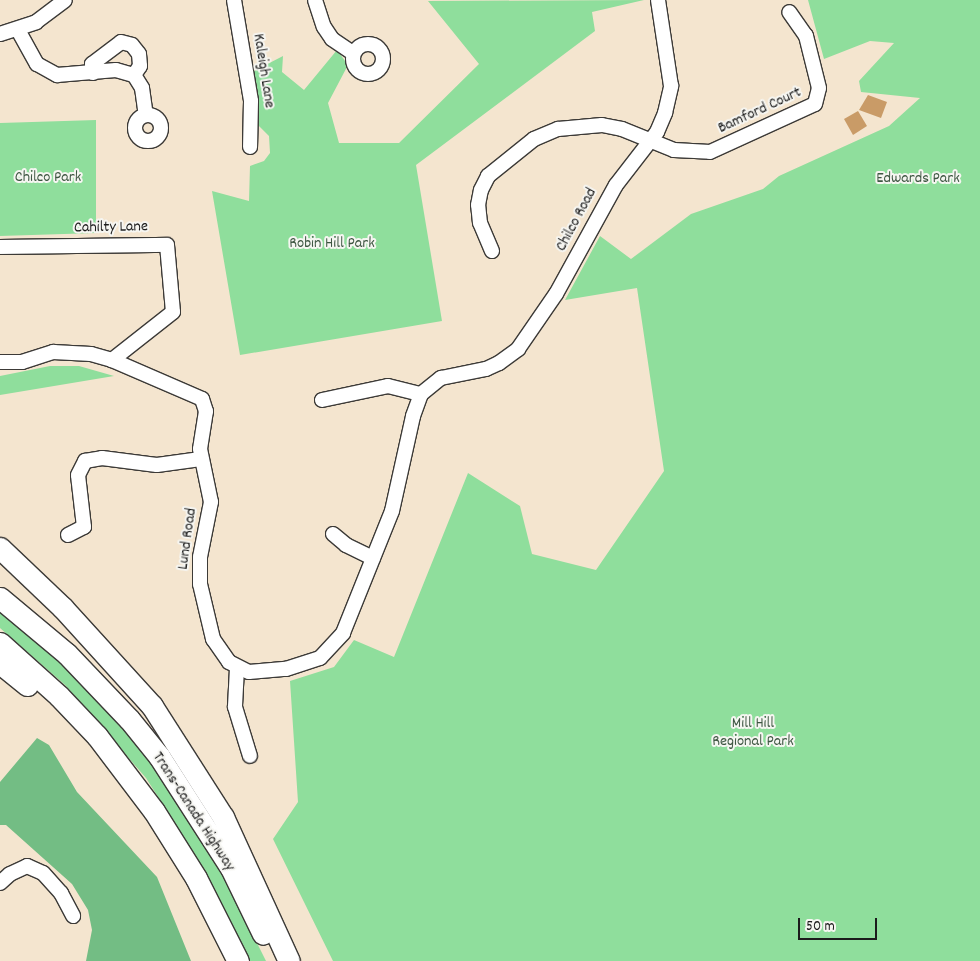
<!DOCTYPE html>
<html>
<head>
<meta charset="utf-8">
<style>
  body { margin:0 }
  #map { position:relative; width:980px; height:961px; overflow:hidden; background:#f4e5cf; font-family:Dekko,sans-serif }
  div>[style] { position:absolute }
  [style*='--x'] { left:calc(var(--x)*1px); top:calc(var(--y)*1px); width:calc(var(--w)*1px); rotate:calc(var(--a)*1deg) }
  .green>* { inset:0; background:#8fde9c }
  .forest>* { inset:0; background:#73bd84 }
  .building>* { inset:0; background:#c99b67 }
  .roads { filter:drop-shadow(1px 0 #3c3a37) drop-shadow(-1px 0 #3c3a37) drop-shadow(0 1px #3c3a37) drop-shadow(0 -1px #3c3a37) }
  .minor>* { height:14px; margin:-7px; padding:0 7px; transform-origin:7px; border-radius:7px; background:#fff }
  .minor>.ring { margin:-7px; padding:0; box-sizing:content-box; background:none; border:14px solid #fff; border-radius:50% }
  .highway>* { height:21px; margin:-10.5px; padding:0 10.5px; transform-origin:10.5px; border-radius:10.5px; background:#fff }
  span { translate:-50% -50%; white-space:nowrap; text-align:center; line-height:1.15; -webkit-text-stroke:4px #f6f6f2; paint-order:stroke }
  .street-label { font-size:16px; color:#1c1c1c }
  .park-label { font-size:16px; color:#3e5642 }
  .scale { position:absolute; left:798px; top:918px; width:79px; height:22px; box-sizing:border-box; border:2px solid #1c1c1c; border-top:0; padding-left:6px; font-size:15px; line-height:18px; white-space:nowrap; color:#1c1c1c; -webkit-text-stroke:4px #f6f6f2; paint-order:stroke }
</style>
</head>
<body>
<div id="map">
  <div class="green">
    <i style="clip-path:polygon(644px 0,592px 12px,595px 31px,416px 165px,442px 321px,240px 355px,212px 191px,249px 201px,250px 166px,264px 161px,270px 153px,269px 136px,257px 124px,250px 73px,283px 56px,282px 72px,304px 90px,337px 50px,348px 65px,328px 103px,339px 143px,399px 143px,479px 64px,428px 1px)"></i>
    <i style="clip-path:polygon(808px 0,980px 0,980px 961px,333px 961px,273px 839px,298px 802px,290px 681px,334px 667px,354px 640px,394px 657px,468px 473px,520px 506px,532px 554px,596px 570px,664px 471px,637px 288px,565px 300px,600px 236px,631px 259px,691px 214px,763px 189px,779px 176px,889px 126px,920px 98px,861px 92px,859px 81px,894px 43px,870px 41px,824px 59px)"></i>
    <i style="clip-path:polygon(96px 120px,96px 233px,0 236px,0 123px)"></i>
    <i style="clip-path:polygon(50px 366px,79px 366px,114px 376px,0 395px,0 376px)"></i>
    <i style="clip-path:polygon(0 608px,45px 646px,135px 739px,213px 855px,266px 961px,250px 961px,204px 869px,146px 778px,65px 685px,0 628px)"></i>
  </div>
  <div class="forest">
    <i style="clip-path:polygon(37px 738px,49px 745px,77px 792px,157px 877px,191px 961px,86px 961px,92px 930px,88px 910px,72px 884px,6px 825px,0 825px,0 782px)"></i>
  </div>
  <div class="building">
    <i style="clip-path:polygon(868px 95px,887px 102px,881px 118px,859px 110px)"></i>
    <i style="clip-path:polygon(858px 111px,867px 126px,853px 135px,844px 119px)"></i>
  </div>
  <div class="roads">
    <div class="minor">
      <i style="--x:234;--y:0;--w:102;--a:80.4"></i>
      <i style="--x:251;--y:101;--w:46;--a:91.2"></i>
      <i style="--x:315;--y:0;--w:28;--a:72"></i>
      <i style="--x:324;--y:27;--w:14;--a:56"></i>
      <i style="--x:332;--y:39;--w:25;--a:34"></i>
      <i style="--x:18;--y:30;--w:39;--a:61"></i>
      <i style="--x:37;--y:64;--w:23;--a:29"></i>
      <i style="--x:57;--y:75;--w:59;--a:-4.8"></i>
      <i style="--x:116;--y:70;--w:19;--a:16"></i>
      <i style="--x:134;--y:75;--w:15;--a:58"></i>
      <i style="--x:142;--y:88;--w:27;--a:82"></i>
      <i style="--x:0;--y:34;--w:38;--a:-18"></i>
      <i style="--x:36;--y:22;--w:36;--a:-37"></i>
      <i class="ring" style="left:353px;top:44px;width:16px;height:16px"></i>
      <i style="--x:93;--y:73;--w:9;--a:-96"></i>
      <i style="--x:92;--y:64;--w:36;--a:-37"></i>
      <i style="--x:121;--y:42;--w:11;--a:15"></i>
      <i style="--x:132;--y:45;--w:11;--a:52"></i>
      <i style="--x:139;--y:54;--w:12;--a:85"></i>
      <i style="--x:140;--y:66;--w:11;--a:124"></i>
      <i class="ring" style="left:135px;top:115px;width:12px;height:12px"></i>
      <i style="--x:0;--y:247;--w:167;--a:-0.7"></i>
      <i style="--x:167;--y:245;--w:67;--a:84.9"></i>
      <i style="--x:173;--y:312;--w:78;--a:141.8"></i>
      <i style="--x:492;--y:251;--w:30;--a:-113"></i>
      <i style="--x:480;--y:223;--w:18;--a:-96"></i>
      <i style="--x:478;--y:205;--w:15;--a:-79"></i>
      <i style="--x:481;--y:190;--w:16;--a:-63"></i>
      <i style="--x:488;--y:176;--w:59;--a:-38.8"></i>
      <i style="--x:534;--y:139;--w:26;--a:-23"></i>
      <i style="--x:558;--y:129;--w:44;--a:-5.2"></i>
      <i style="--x:602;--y:125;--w:20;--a:11"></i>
      <i style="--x:622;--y:129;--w:56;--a:22"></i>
      <i style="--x:674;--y:150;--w:36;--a:3"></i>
      <i style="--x:710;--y:152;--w:115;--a:-24.6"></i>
      <i style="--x:815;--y:104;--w:16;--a:-76"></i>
      <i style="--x:819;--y:88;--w:54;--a:-104"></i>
      <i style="--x:806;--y:36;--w:29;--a:-125"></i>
      <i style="--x:0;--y:362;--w:22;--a:0"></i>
      <i style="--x:22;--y:362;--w:33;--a:-18"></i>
      <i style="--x:53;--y:352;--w:38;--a:3"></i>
      <i style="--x:91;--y:354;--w:22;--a:16"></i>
      <i style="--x:112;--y:360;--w:98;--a:23.4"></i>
      <i style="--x:202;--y:399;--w:13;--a:72"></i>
      <i style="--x:206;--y:411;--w:38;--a:99"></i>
      <i style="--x:200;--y:449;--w:54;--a:78.3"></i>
      <i style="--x:211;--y:502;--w:56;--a:101.3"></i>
      <i style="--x:200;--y:557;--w:27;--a:90"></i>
      <i style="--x:200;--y:584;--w:57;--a:76.7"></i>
      <i style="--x:213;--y:639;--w:28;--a:55"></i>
      <i style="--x:229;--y:662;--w:22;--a:27"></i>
      <i style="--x:249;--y:672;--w:37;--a:-5"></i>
      <i style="--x:286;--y:669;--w:36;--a:-18"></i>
      <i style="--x:320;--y:658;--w:34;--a:-47"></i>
      <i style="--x:343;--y:633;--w:131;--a:-68.1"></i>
      <i style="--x:392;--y:511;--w:97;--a:-77.5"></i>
      <i style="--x:413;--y:416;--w:23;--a:-70"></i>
      <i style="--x:421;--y:394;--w:26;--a:-39"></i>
      <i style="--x:441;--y:378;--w:46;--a:-11.3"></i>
      <i style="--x:486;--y:369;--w:14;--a:-25"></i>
      <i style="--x:499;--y:363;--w:24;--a:-36"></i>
      <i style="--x:518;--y:349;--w:67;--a:-55.4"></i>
      <i style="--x:556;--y:294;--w:124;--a:-61.2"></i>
      <i style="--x:616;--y:185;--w:67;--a:-52.3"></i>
      <i style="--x:657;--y:132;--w:21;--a:-67"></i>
      <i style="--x:665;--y:113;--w:28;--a:-77"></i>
      <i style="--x:671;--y:86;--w:87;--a:-98.6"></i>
      <i style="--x:322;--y:400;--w:67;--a:-12"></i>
      <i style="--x:388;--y:386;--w:34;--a:14"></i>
      <i style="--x:333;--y:534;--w:17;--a:40"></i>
      <i style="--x:346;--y:545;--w:30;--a:26"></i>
      <i style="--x:68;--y:535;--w:18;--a:-27"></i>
      <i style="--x:84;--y:527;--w:52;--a:-96.6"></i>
      <i style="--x:78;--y:475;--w:16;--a:-63"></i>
      <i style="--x:85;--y:461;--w:17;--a:-10"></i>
      <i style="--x:102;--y:458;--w:55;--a:7.3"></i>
      <i style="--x:157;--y:465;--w:44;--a:-7.8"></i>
      <i style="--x:237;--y:668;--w:39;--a:93"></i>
      <i style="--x:235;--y:707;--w:51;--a:73"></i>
      <i style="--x:0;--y:883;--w:13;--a:-42"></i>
      <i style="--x:10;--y:874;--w:19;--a:-25"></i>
      <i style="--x:27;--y:866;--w:17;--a:24"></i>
      <i style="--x:43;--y:873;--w:27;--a:48"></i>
      <i style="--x:61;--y:893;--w:26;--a:62"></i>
    </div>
    <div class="highway">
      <i style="--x:0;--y:548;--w:86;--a:43.6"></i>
      <i style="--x:62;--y:607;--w:134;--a:47.7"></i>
      <i style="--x:152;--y:706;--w:132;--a:57.4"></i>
      <i style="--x:223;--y:817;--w:158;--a:65.4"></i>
      <i style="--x:0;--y:598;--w:87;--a:39.9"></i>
      <i style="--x:67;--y:654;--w:90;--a:46.4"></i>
      <i style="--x:129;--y:719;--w:48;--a:51"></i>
      <i style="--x:159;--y:756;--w:133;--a:57.3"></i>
      <i style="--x:231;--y:868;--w:73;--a:64.1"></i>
      <i style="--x:0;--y:643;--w:79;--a:41.9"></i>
      <i style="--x:59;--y:696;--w:55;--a:46.5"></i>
      <i style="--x:97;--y:736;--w:94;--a:52.8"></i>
      <i style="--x:154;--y:811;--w:79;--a:57.9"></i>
      <i style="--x:196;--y:878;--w:93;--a:63.2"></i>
      <i style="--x:0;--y:663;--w:35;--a:39"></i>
    </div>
  </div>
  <div class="street-label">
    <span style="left:263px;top:71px;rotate:81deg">Kaleigh Lane</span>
    <span style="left:760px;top:111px;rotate:-25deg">Bamford Court</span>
    <span style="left:577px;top:220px;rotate:-62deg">Chilco Road</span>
    <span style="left:111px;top:228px;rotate:-1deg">Cahilty Lane</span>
    <span style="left:188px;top:539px;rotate:-82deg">Lund Road</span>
    <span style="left:193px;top:812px;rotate:57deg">Trans-Canada Highway</span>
  </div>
  <div class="park-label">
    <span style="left:48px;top:178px">Chilco Park</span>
    <span style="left:918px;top:179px">Edwards Park</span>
    <span style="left:332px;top:244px">Robin Hill Park</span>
    <span style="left:753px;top:733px">Mill Hill<br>Regional Park</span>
  </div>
  <div class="scale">50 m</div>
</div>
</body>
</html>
